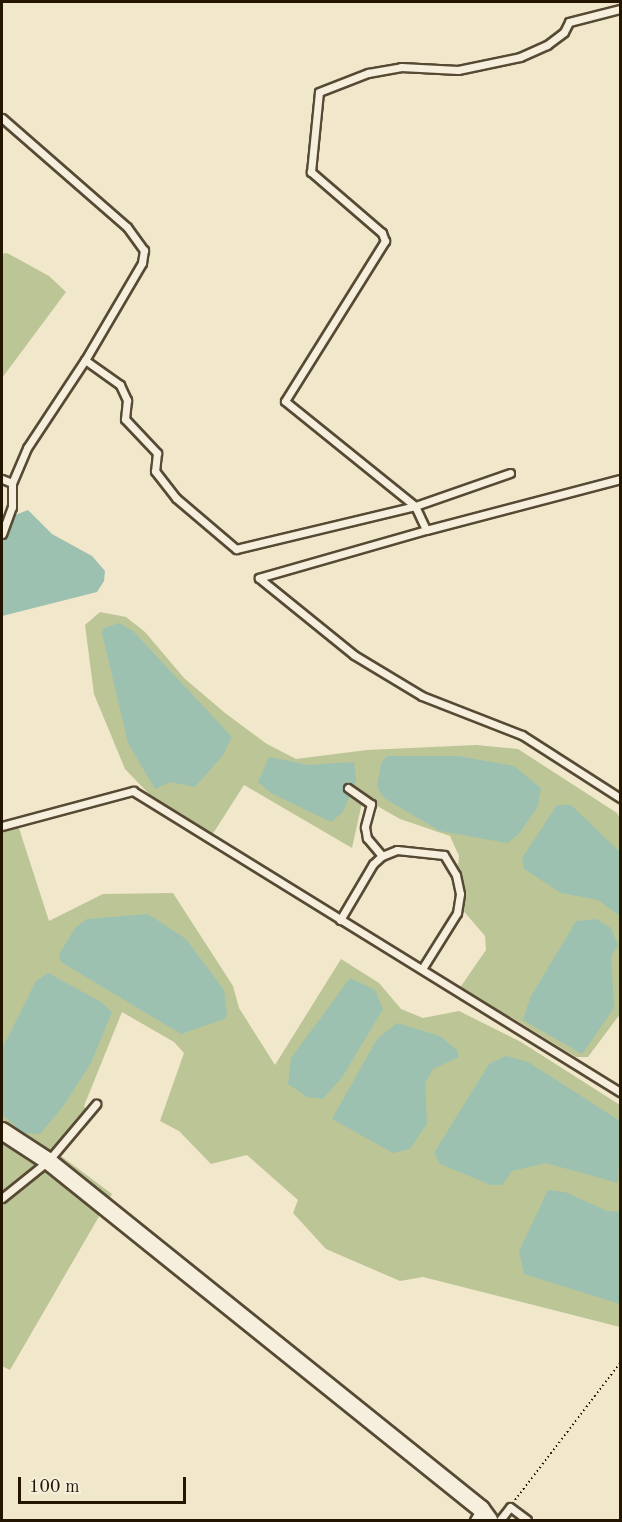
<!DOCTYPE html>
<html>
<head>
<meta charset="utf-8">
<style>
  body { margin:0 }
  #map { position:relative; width:622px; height:1522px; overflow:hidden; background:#f1e7cb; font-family:"Old Standard TT",serif }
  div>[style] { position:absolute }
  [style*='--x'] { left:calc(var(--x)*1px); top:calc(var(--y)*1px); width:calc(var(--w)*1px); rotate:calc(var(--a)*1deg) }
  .green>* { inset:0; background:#bcc596 }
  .water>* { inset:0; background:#9cc1b1 }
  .path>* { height:2px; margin-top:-1px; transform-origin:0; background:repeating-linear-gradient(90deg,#241501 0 1.5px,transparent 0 4.5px) }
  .roads { filter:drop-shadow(2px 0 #574a34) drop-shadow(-2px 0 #574a34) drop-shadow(0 2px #574a34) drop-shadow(0 -2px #574a34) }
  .service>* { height:7px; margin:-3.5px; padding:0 3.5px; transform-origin:3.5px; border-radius:3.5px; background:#f6efdd }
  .tertiary>* { height:16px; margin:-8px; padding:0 8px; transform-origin:8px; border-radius:8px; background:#f6efdd }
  span { translate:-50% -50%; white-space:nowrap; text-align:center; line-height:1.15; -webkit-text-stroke:4.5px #f6efdd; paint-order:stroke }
  .frame { position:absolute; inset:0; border:3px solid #241501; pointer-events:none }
  .scale { position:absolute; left:18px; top:1477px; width:168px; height:27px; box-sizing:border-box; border:3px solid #241501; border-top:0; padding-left:8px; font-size:18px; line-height:21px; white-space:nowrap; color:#241501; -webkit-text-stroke:4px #f6efdd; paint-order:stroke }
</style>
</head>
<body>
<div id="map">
  <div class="green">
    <i style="clip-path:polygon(7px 253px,49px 276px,66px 292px,2px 378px,2px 254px)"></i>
    <i style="clip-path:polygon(100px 612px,126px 617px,145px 632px,184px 678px,225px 713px,267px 744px,296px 759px,367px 750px,476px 745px,518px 749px,617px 813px,620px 819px,620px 1014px,588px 1057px,576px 1057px,511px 1017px,505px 1024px,457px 992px,486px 950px,485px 936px,455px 901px,459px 856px,450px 836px,400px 819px,363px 798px,352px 848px,244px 785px,212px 835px,151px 796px,125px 769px,94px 694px,85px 625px)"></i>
    <i style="clip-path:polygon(16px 819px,49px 921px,103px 894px,173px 893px,233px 986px,239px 1008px,275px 1065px,341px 959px,379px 983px,401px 1009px,423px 1018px,459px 1011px,521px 1042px,620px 1105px,620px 1327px,423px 1277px,400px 1281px,326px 1249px,293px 1213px,298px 1200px,247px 1155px,211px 1164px,179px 1131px,160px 1121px,184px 1053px,174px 1042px,122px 1012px,84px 1106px,88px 1113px,53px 1150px,112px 1194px,10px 1370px,2px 1366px,2px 823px)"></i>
  </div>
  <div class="water">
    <i style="clip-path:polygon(28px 510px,52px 534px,92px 556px,105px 571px,104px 581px,97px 592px,2px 616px,2px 526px,10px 517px)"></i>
    <i style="clip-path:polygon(119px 623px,133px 631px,232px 737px,223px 755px,195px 787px,170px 782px,155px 789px,128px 743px,102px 633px,104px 628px)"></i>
    <i style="clip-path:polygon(387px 756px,458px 756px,514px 766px,541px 788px,538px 806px,518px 835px,507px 843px,440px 831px,384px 798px,377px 787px,381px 763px)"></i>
    <i style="clip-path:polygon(269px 757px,308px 765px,354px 762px,356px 781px,343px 812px,331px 822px,271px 793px,258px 782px)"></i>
    <i style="clip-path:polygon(557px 805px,571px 805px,620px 852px,620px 916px,598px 900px,561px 893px,524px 869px,522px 858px)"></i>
    <i style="clip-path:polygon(148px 914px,186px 939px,224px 990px,227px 1015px,224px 1019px,181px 1034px,61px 962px,59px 954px,76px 927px,87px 919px)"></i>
    <i style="clip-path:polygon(596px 919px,611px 928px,618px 945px,611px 957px,614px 1008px,582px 1054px,523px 1020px,530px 998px,576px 921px)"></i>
    <i style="clip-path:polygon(48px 973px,101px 1002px,112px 1012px,91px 1063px,64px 1105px,40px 1134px,23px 1133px,2px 1114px,2px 1049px,36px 981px)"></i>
    <i style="clip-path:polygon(350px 978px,375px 990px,383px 1009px,343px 1076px,323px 1099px,307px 1097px,288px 1084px,291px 1058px)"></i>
    <i style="clip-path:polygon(397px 1023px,440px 1036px,457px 1050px,459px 1057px,433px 1069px,425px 1083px,427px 1124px,410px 1149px,393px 1153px,332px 1119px,377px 1039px)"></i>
    <i style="clip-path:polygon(506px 1056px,528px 1062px,620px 1121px,618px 1183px,546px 1163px,512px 1171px,502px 1185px,491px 1185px,440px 1164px,434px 1153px,489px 1064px)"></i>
    <i style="clip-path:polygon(548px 1190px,565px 1192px,607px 1211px,620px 1212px,620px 1304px,524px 1274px,519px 1251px)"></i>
  </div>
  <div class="path">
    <i style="--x:515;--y:1500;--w:173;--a:-52.5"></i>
  </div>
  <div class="roads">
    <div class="service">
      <i style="--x:2;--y:118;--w:166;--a:41.1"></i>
      <i style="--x:127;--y:227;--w:29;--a:54"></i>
      <i style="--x:144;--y:250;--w:13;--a:99"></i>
      <i style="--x:142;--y:263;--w:113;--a:120.4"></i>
      <i style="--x:85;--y:360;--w:105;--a:123.4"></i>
      <i style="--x:27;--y:448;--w:38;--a:113"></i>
      <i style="--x:12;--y:483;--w:11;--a:-158"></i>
      <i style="--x:85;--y:360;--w:43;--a:35.5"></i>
      <i style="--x:120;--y:385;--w:17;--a:65"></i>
      <i style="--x:127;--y:400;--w:19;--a:96"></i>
      <i style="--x:125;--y:419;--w:47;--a:46.7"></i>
      <i style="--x:157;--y:453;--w:18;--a:96"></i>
      <i style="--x:155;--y:471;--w:34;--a:52"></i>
      <i style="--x:176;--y:498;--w:79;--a:40.4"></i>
      <i style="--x:236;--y:549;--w:184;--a:-13.5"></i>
      <i style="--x:415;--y:506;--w:167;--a:-141.1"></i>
      <i style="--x:285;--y:401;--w:189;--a:-58"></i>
      <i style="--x:385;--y:241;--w:9;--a:-111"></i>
      <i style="--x:382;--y:233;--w:94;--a:-139.3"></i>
      <i style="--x:311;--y:172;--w:80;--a:-84.3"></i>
      <i style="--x:319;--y:92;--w:53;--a:-21.2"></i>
      <i style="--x:368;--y:73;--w:34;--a:-10"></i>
      <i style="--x:401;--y:67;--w:57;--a:3"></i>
      <i style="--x:458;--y:70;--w:63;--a:-11.8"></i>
      <i style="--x:520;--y:57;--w:30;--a:-24"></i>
      <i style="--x:547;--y:45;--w:21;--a:-37"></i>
      <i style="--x:564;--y:32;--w:11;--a:-63"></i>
      <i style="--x:569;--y:22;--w:53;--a:-14.3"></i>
      <i style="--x:510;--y:473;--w:101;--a:160.8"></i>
      <i style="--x:415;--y:506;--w:26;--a:65"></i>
      <i style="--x:426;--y:530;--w:201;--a:-14.7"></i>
      <i style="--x:426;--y:530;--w:174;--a:164"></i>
      <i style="--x:259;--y:578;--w:122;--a:39"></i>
      <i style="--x:354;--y:655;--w:79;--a:31.1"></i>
      <i style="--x:422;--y:696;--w:107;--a:21.3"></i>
      <i style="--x:522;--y:735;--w:117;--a:32.7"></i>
      <i style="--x:2;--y:534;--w:29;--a:-70"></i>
      <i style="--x:12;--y:507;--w:24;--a:-90"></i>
      <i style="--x:348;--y:788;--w:28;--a:35"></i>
      <i style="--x:371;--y:804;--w:24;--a:105"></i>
      <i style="--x:365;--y:827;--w:11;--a:80"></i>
      <i style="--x:367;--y:838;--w:23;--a:50"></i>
      <i style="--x:2;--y:826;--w:136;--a:-15"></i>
      <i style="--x:133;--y:791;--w:573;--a:31.72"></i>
      <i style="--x:340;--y:920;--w:65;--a:-59.5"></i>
      <i style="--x:373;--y:864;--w:12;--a:-42"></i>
      <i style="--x:382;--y:856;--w:16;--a:-22"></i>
      <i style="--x:397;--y:850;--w:47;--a:6.1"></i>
      <i style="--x:444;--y:855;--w:23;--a:59"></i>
      <i style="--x:456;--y:875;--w:19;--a:78"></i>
      <i style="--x:460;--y:894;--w:19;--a:99"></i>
      <i style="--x:457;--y:913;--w:66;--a:122"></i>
      <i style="--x:2;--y:1198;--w:59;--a:-38.8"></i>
      <i style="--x:48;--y:1161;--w:75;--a:-49.9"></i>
      <i style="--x:474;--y:1520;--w:13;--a:-58"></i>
      <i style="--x:500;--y:1520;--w:16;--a:-52"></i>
      <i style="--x:510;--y:1507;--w:21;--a:37"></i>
    </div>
    <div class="tertiary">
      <i style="--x:2;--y:1131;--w:55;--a:33.1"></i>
      <i style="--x:48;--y:1161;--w:556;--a:38.79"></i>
      <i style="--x:481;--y:1509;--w:14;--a:54"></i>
    </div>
  </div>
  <div class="frame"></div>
  <div class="scale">100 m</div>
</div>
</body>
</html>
